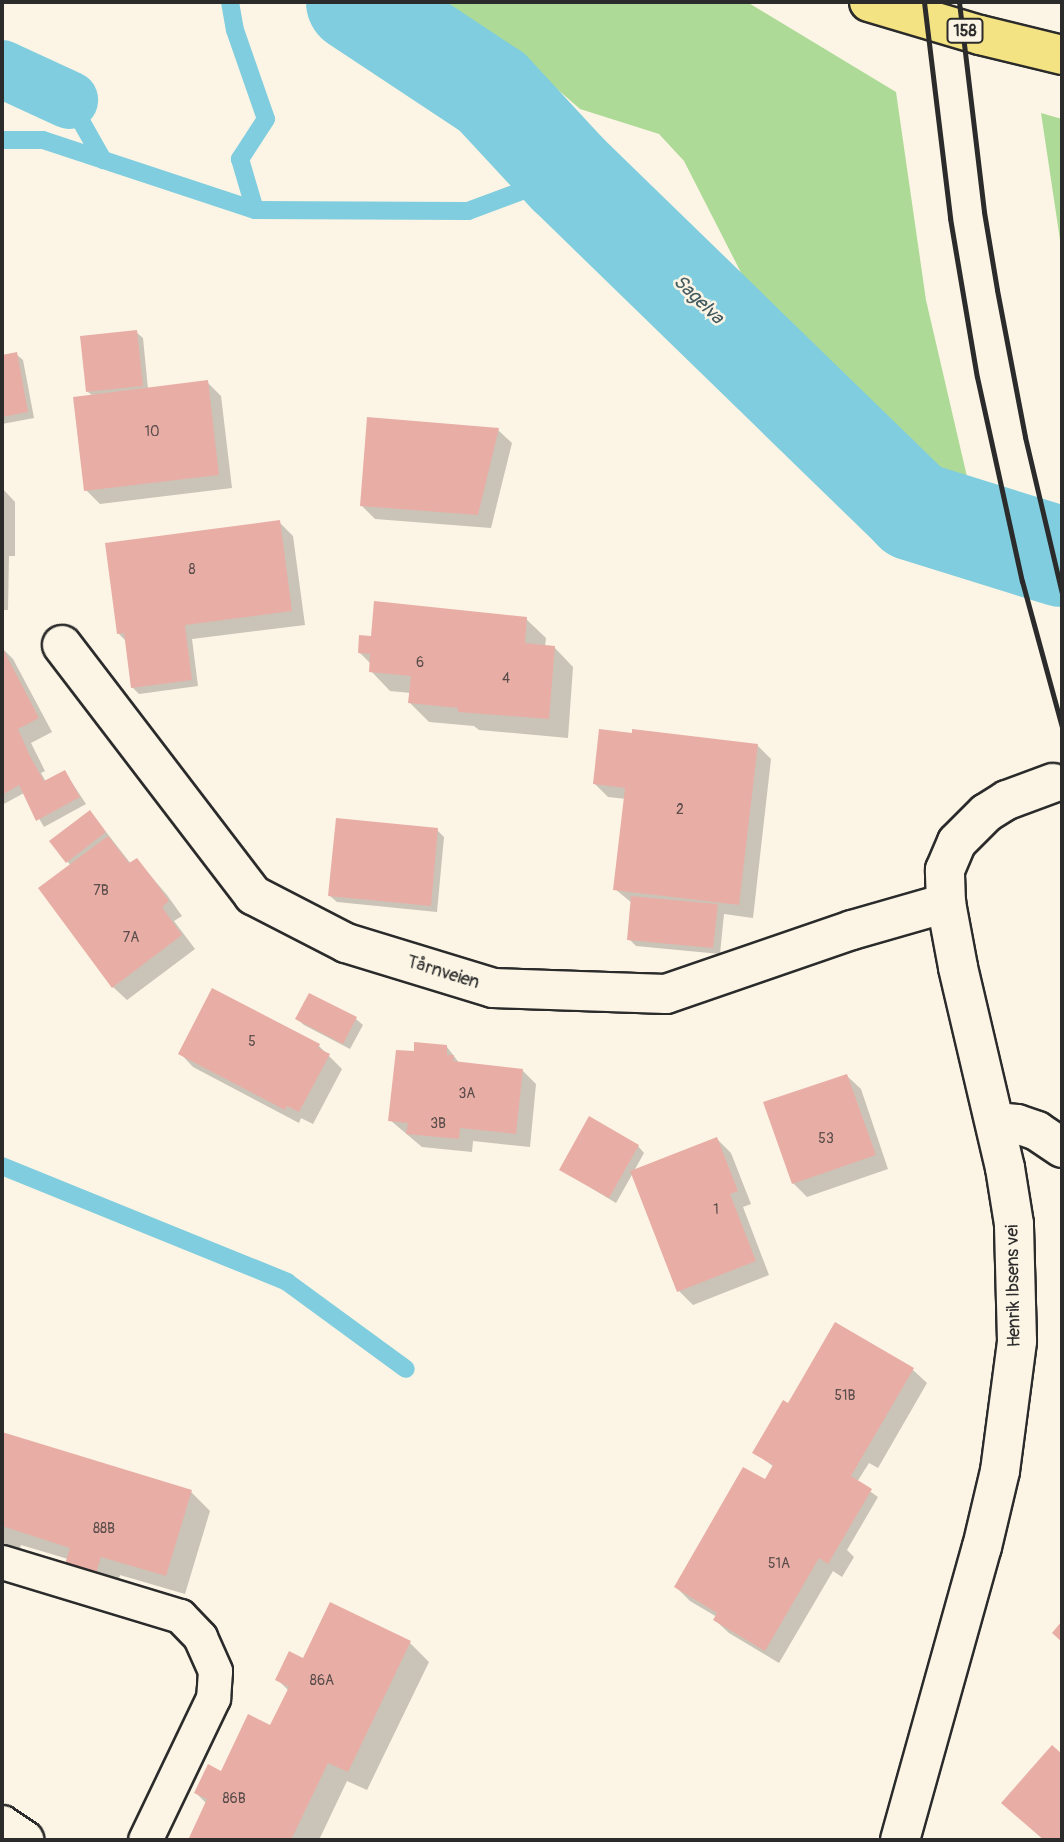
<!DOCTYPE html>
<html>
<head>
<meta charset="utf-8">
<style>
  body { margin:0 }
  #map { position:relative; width:1064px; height:1842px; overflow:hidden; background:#fcf5e5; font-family:Pangolin,sans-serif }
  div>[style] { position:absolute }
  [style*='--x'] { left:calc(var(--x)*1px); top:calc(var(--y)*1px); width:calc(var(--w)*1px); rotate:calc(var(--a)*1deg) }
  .green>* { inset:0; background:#aeda98 }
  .shadow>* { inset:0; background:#0003 }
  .stream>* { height:18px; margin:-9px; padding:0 9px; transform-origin:9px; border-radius:9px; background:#7fcdde }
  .canal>* { height:58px; margin:-29px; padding:0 29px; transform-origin:29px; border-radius:29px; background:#7fcdde }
  .river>* { height:100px; margin:-50px; padding:0 50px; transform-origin:50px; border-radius:50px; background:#7fcdde }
  .building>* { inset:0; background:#e8aea6 }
  .roads { filter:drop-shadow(2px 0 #2b2b2b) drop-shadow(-2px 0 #2b2b2b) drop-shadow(0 2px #2b2b2b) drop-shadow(0 -2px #2b2b2b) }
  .lane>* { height:33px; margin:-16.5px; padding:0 16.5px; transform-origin:16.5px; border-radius:16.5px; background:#fcf5e5 }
  .street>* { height:38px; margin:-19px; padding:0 19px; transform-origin:19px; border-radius:19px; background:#fcf5e5 }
  .secondary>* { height:38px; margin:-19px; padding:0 19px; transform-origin:19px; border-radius:19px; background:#fcf5e5 }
  .primary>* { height:38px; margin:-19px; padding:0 19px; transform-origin:19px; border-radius:19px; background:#f4e382 }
  .rail>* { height:5px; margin:-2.5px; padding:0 2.5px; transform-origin:2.5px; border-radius:2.5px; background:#2b2b2b }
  span { translate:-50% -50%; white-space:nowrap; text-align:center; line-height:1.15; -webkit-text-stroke:5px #fcf5e5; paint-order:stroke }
  .number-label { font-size:14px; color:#5a4c4a }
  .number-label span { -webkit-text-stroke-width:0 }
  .shield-label span { padding:2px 5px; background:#fcf5e5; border:2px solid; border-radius:5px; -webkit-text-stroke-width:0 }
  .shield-label { font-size:16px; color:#2b2b2b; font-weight:700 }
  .street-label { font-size:18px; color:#2b2b2b }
  .water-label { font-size:19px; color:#445c61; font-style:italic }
  .frame { position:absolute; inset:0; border:4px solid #2b2b2b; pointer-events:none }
</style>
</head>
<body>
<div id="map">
  <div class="green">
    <i style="clip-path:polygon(404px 2px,747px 2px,896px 92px,926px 300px,978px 524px,756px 302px,684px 161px,659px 134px,580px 109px,518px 55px,479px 51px)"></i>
    <i style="clip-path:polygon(1041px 113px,1062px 119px,1062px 253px)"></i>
  </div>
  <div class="shadow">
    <i style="clip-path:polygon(136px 332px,143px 338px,148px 389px,207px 382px,221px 396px,232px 488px,100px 504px,86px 490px,93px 396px,88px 392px)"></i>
    <i style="clip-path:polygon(16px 354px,23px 360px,34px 418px,2px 424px,2px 356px)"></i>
    <i style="clip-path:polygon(498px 430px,512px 443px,491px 528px,375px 519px,361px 505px)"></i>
    <i style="clip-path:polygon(2px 488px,15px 502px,15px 556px,9px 556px,8px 610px,2px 610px)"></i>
    <i style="clip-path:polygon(279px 522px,293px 536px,305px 625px,192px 639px,198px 686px,139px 694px,132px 687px,127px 642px,118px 633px)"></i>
    <i style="clip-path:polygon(526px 619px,546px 638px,545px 647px,554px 647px,573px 667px,568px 738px,479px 730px,474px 726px,429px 722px,410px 703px,411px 693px,390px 691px,371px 671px,371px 664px,359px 652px)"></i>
    <i style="clip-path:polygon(2px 648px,13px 659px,52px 732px,31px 743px,45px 771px,41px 773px,46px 782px,65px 772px,86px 804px,44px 827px,24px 793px,2px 805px)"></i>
    <i style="clip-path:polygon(757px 745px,771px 759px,753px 918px,724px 914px,720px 954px,636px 946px,629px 939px,632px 903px,615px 889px,626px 799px,608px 797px,595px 784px)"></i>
    <i style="clip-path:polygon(96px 819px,131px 864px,137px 860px,167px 895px,182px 916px,174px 921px,195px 949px,127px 1000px,113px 987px,71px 866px,52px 841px)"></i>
    <i style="clip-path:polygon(437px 830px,444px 837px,437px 912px,337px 902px,330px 896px)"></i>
    <i style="clip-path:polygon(309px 995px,356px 1019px,363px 1025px,350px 1049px,304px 1025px,297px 1019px)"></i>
    <i style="clip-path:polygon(319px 1046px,342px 1069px,313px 1124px,301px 1118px,299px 1123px,193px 1067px,180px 1053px)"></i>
    <i style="clip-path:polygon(447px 1047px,460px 1064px,522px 1070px,536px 1084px,530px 1147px,473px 1141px,472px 1152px,422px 1147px,390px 1120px,415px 1053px)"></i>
    <i style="clip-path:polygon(847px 1076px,861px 1089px,888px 1169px,807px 1197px,793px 1183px)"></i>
    <i style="clip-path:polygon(717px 1139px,731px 1153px,751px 1204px,743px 1207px,769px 1275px,693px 1305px,679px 1291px,633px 1173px,616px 1203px,561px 1170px,638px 1146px,644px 1153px,634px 1171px)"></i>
    <i style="clip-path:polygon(835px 1324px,913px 1370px,927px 1383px,878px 1468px,869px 1463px,857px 1482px,878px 1497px,847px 1550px,854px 1557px,842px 1577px,833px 1571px,779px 1663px,729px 1633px,715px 1620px,717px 1617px,690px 1601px,676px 1587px,765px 1482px,774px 1467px,754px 1452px,788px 1405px)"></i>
    <i style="clip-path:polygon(2px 1434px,191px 1492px,210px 1511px,185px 1594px,120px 1575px,115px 1592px,68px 1559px,21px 1545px,16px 1560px,2px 1556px)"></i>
    <i style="clip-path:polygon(410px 1643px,429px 1662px,367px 1790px,347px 1781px,319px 1840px,190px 1840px,207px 1804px,196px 1793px,271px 1728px,289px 1691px,277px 1679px,304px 1660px)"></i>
    <i style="clip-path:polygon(1052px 1747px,1062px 1756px,1062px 1840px,1044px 1840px,1017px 1816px)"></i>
  </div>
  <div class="stream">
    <i style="--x:230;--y:2;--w:28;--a:80"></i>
    <i style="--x:235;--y:30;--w:94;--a:70.8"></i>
    <i style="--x:266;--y:119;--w:48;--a:123"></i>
    <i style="--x:240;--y:159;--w:53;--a:73.6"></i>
    <i style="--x:69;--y:100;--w:69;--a:60.5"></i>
    <i style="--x:2;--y:140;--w:41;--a:0"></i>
    <i style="--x:43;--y:140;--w:223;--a:18.3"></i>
    <i style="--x:255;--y:210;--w:213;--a:0.3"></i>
    <i style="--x:468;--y:211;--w:107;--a:-20.3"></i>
    <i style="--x:2;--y:1166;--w:308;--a:22.1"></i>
    <i style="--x:287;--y:1282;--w:147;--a:36.2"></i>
  </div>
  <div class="canal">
    <i style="--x:2;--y:69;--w:74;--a:24.8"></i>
  </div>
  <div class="river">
    <i style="--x:356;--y:2;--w:163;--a:33.5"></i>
    <i style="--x:492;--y:92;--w:112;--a:47.2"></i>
    <i style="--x:568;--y:174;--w:483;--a:44.2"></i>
    <i style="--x:914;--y:511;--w:155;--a:17.3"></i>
  </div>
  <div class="building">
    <i style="clip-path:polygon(137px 330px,143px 386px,86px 392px,80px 336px)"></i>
    <i style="clip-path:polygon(17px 352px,28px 412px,2px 417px,2px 355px)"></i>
    <i style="clip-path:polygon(208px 380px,219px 475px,84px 491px,73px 397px)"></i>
    <i style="clip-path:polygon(367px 417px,499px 428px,478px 515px,360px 506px)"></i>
    <i style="clip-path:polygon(280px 520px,292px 611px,185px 625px,192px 680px,131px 688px,124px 633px,117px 634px,105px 543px)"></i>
    <i style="clip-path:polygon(374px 601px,527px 617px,525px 643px,555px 646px,549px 719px,458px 712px,458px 708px,408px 703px,411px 676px,369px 672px,370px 654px,358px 653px,359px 635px,371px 636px)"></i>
    <i style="clip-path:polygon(2px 647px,39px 718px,18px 729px,31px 758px,44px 781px,65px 770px,80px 797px,36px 821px,19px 785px,2px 795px)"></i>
    <i style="clip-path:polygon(599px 729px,632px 733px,632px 729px,758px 744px,739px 905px,613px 890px,625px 788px,593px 784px)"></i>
    <i style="clip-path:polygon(90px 810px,106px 832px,66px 863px,49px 841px)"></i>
    <i style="clip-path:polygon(336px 818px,438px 828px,431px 906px,328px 896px)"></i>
    <i style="clip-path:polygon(108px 836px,129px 863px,137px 858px,154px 880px,169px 901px,162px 907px,182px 935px,112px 988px,38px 888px)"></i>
    <i style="clip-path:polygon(631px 896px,718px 904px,713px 948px,627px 940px)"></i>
    <i style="clip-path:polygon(212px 988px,320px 1044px,318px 1048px,330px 1054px,299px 1112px,287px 1106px,285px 1110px,178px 1054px)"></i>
    <i style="clip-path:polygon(309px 993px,357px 1017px,343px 1044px,295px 1019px)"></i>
    <i style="clip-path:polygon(414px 1042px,447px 1045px,447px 1055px,454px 1055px,453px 1061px,523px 1069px,516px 1134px,460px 1128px,459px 1139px,406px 1134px,408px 1123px,388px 1121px,396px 1050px,414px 1051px)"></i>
    <i style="clip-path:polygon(847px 1074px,876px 1155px,792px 1184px,763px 1102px)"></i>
    <i style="clip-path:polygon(589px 1116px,639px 1145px,609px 1198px,559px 1170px)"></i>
    <i style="clip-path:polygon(717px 1137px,738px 1191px,730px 1194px,756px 1261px,677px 1292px,630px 1171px)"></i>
    <i style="clip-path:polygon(835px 1322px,914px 1368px,851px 1476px,872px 1489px,828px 1564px,819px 1558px,765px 1651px,713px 1620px,717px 1613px,674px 1587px,743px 1467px,765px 1479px,773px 1465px,752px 1453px,783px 1400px,788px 1403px)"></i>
    <i style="clip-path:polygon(2px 1432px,192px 1490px,166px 1576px,101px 1557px,96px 1573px,65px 1564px,70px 1548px,2px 1526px)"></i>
    <i style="clip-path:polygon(330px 1602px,411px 1641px,348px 1772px,328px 1763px,291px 1840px,188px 1840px,207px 1799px,194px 1793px,208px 1764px,221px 1771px,248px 1714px,270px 1725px,289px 1687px,275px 1680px,289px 1651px,303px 1658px)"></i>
    <i style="clip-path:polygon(1062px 1621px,1062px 1642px,1052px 1633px)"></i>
    <i style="clip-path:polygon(1052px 1745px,1062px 1754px,1062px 1840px,1044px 1840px,1001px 1803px)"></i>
  </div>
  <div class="roads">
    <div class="lane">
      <i style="--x:2;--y:1562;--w:186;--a:16.9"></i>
      <i style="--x:180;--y:1616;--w:29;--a:46"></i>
      <i style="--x:200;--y:1637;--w:37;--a:66"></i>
      <i style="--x:215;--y:1671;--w:27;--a:94"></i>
      <i style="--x:213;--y:1698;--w:157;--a:115.6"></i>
    </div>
    <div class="street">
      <i style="--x:62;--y:645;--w:315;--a:52.6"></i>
      <i style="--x:253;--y:895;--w:105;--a:27.3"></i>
      <i style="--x:346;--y:943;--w:154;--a:17"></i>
      <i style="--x:493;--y:988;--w:173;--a:2"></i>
      <i style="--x:666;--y:994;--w:197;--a:-19"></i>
      <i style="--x:852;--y:930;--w:98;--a:-16"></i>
      <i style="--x:995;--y:1122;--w:22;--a:5"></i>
      <i style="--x:1017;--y:1124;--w:21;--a:19"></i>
      <i style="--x:1037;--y:1131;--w:30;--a:34"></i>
      <i style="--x:900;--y:1840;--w:304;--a:-74.4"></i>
      <i style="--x:982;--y:1547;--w:78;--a:-76.7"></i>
      <i style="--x:1000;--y:1471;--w:131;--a:-82.5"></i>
      <i style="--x:1017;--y:1341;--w:117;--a:-91.5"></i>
      <i style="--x:1014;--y:1224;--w:57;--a:-99.1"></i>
      <i style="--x:1005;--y:1168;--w:206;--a:-103.2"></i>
      <i style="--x:958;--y:967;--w:65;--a:-100.6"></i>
      <i style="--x:946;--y:903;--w:33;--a:-92"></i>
      <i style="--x:945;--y:870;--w:30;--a:-67"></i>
      <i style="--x:957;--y:842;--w:41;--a:-45"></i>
      <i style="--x:986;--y:813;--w:25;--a:-32"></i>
      <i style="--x:1007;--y:800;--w:49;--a:-20.3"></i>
    </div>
    <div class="secondary">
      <i style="--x:2;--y:1825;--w:27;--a:34"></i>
    </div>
    <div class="primary">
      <i style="--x:869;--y:2;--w:116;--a:16.6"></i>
      <i style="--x:980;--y:35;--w:84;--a:13.7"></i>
    </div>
  </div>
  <div class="rail">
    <i style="--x:924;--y:2;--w:218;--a:83.1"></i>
    <i style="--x:950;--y:218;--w:161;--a:80.4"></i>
    <i style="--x:977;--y:377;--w:209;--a:77.6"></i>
    <i style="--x:1022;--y:581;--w:151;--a:74.7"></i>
    <i style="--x:959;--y:2;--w:211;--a:83.2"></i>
    <i style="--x:984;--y:212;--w:79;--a:80.5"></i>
    <i style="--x:997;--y:290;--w:150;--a:79.2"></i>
    <i style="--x:1025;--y:437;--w:160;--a:76.7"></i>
  </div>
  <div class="number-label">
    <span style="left:152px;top:432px">10</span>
    <span style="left:192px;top:570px">8</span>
    <span style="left:420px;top:663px">6</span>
    <span style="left:506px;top:679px">4</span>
    <span style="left:680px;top:810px">2</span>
    <span style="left:101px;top:891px">7B</span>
    <span style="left:131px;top:938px">7A</span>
    <span style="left:252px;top:1042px">5</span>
    <span style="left:467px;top:1094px">3A</span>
    <span style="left:438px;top:1124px">3B</span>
    <span style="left:826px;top:1139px">53</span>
    <span style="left:716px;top:1210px">1</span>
    <span style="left:845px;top:1396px">51B</span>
    <span style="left:104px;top:1529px">88B</span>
    <span style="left:779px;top:1564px">51A</span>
    <span style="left:322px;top:1681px">86A</span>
    <span style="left:234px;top:1799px">86B</span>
  </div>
  <div class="shield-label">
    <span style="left:965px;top:31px">158</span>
  </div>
  <div class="street-label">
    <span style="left:443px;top:973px;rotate:17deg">Tårnveien</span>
    <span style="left:1014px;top:1286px;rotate:-91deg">Henrik Ibsens vei</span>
  </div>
  <div class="water-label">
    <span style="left:698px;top:300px;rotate:44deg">Sagelva</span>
  </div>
  <div class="frame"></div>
</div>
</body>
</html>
